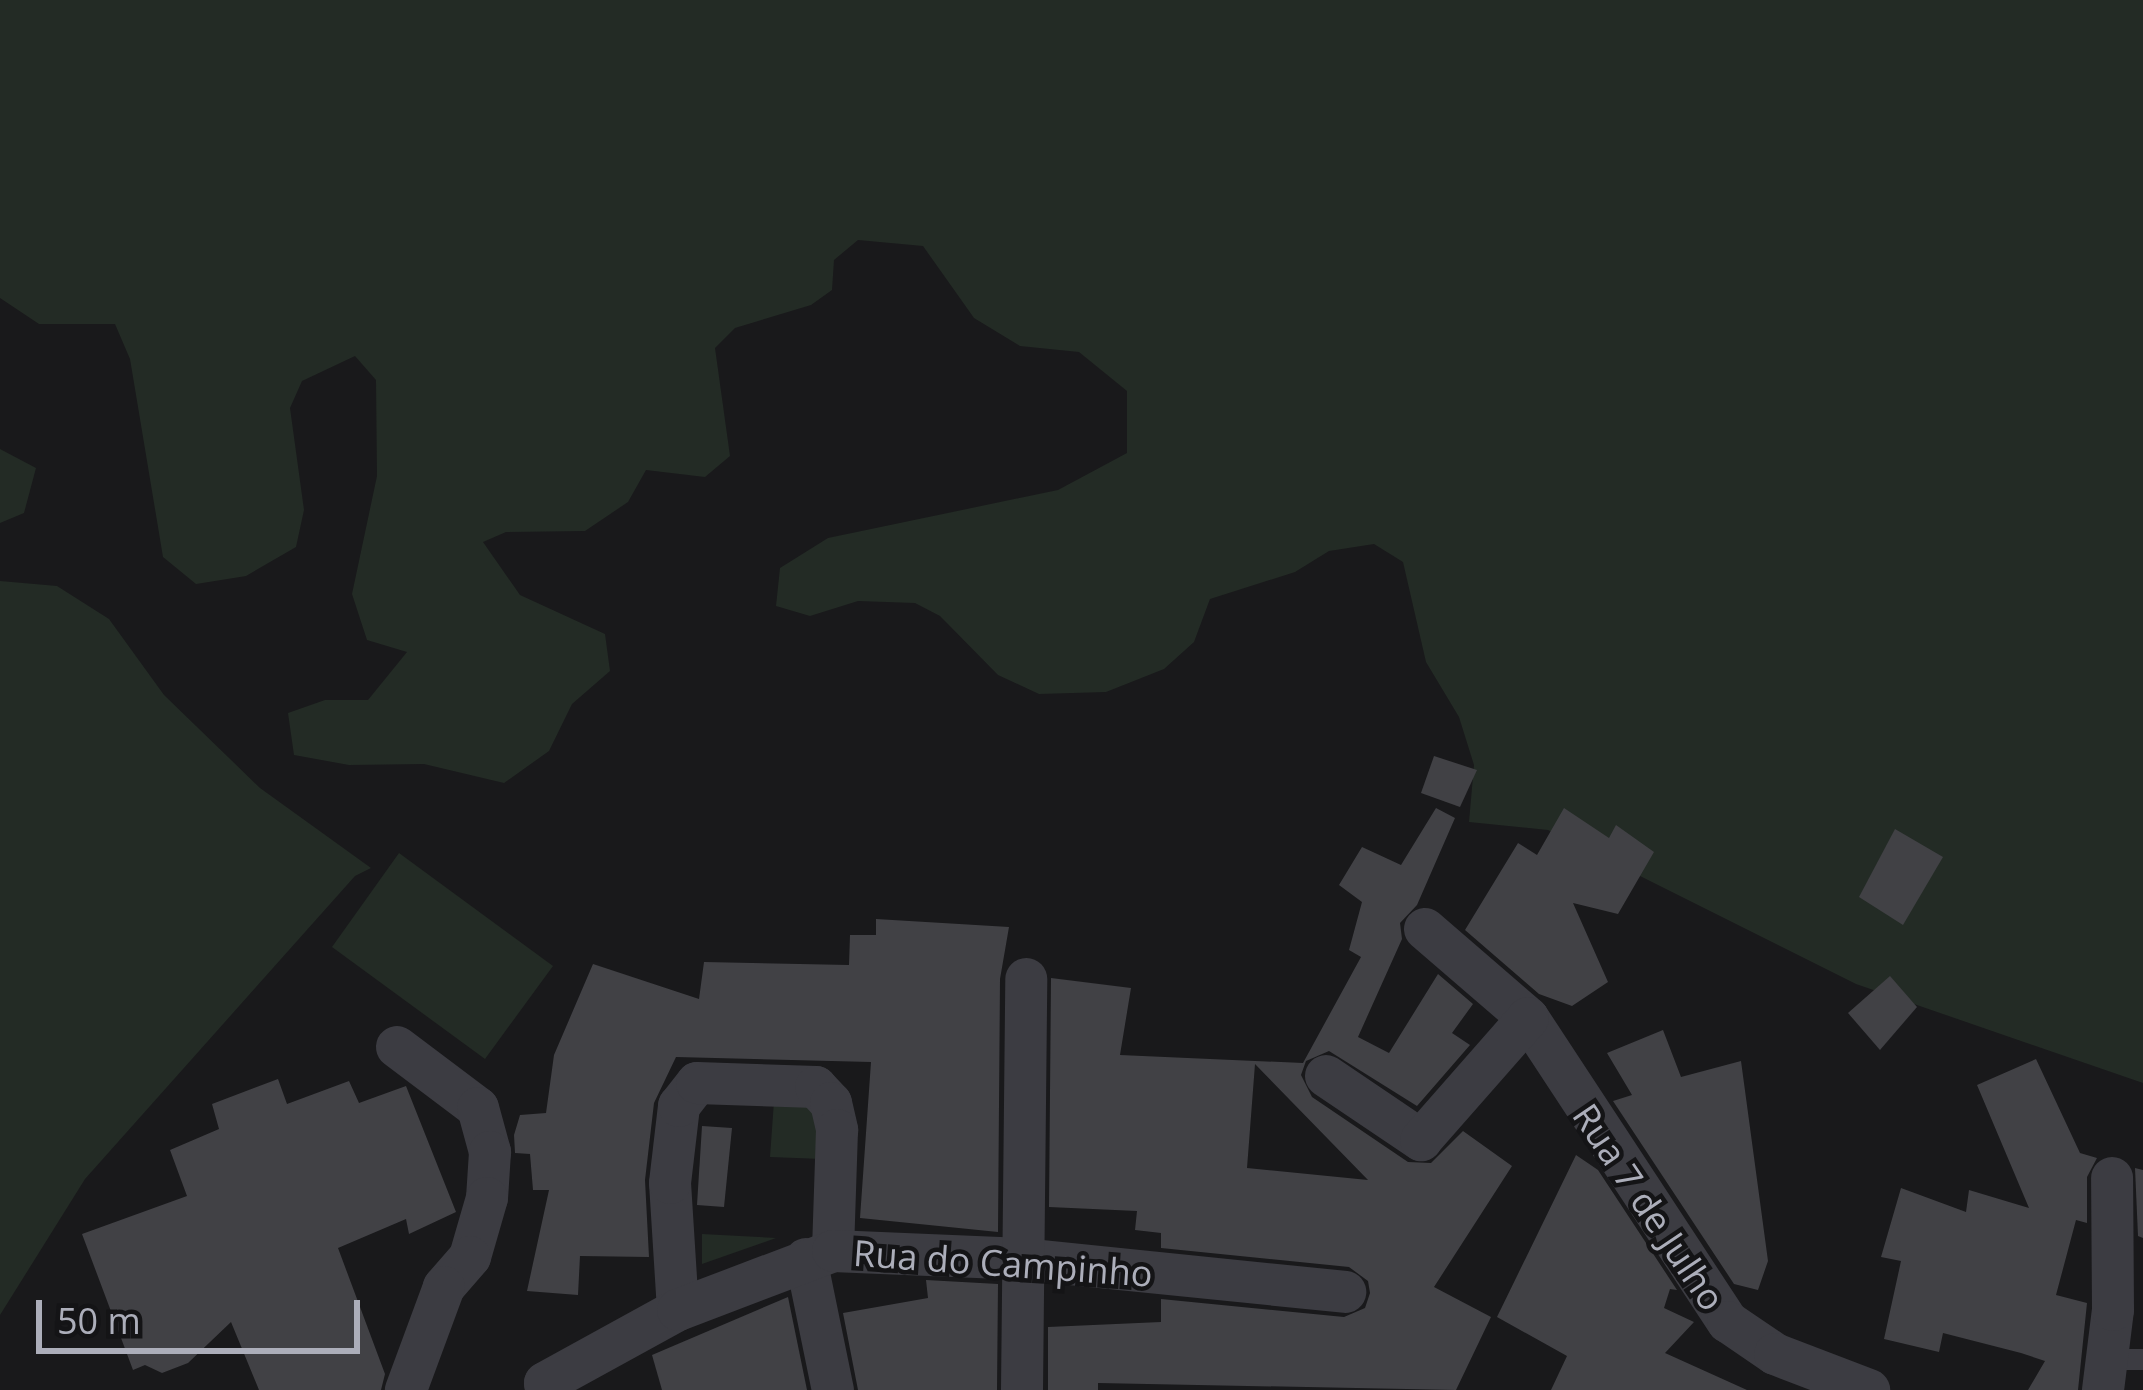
<!DOCTYPE html>
<html>
<head>
<meta charset="utf-8">
<style>
  body { margin:0 }
  #map { position:relative; width:2143px; height:1390px; overflow:hidden; background:#19191b; font-family:"Open Sans",sans-serif }
  div>[style] { position:absolute }
  [style*='--x'] { left:calc(var(--x)*1px); top:calc(var(--y)*1px); width:calc(var(--w)*1px); rotate:calc(var(--a)*1deg) }
  .green>* { inset:0; background:#232b25 }
  .building>* { inset:0; background:#414145 }
  .lane>* { height:21px; margin:-10.5px; padding:0 10.5px; transform-origin:10.5px; border-radius:10.5px; background:#3c3c42 }
  .street>* { height:42px; margin:-21px; padding:0 21px; transform-origin:21px; border-radius:21px; background:#3c3c42 }
  span { translate:-50% -50%; white-space:nowrap; text-align:center; line-height:1.15; -webkit-text-stroke:9px #141416; paint-order:stroke }
  .street-label { font-size:36px; color:#acaeba }
  .scale { position:absolute; left:36px; top:1300px; width:324px; height:54px; box-sizing:border-box; border:6px solid #acaeba; border-top:0; padding-left:15px; font-size:36px; line-height:42px; white-space:nowrap; color:#acaeba; -webkit-text-stroke:9px #141416; paint-order:stroke }
</style>
</head>
<body>
<div id="map">
  <div class="green">
    <i style="clip-path:polygon(0 0,2143px 0,2143px 1083px,1856px 984px,1548px 830px,1469px 822px,1474px 765px,1459px 717px,1426px 662px,1403px 562px,1374px 544px,1329px 551px,1295px 572px,1210px 599px,1194px 642px,1164px 669px,1106px 692px,1039px 694px,998px 675px,940px 616px,915px 603px,858px 601px,810px 616px,776px 606px,780px 568px,828px 538px,1058px 490px,1127px 453px,1127px 391px,1079px 352px,1020px 346px,974px 318px,923px 246px,858px 240px,834px 260px,832px 290px,811px 305px,735px 328px,715px 348px,730px 456px,705px 477px,646px 470px,628px 502px,585px 531px,506px 532px,483px 542px,520px 595px,605px 634px,610px 671px,572px 704px,549px 751px,504px 783px,424px 764px,349px 765px,294px 755px,288px 713px,325px 700px,368px 700px,407px 652px,367px 640px,352px 594px,377px 476px,376px 380px,355px 356px,302px 381px,290px 408px,304px 510px,296px 547px,246px 576px,196px 584px,163px 557px,130px 359px,115px 324px,39px 324px,0 298px)"></i>
    <i style="clip-path:polygon(0 449px,36px 468px,24px 513px,0 523px)"></i>
    <i style="clip-path:polygon(0 581px,57px 586px,109px 619px,164px 695px,260px 788px,371px 868px,355px 876px,85px 1179px,0 1315px)"></i>
    <i style="clip-path:polygon(399px 853px,553px 966px,485px 1059px,332px 947px)"></i>
    <i style="clip-path:polygon(774px 1101px,816px 1102px,822px 1159px,770px 1157px)"></i>
    <i style="clip-path:polygon(702px 1234px,776px 1238px,702px 1264px)"></i>
  </div>
  <div class="building">
    <i style="clip-path:polygon(1434px 756px,1477px 770px,1460px 807px,1421px 793px)"></i>
    <i style="clip-path:polygon(evenodd,1436px 808px,1455px 818px,1417px 905px,1400px 923px,1402px 939px,1358px 1037px,1389px 1053px,1438px 974px,1473px 1004px,1452px 1033px,1470px 1045px,1417px 1106px,1329px 1051px,1306px 1061px,1301px 1075px,1312px 1097px,1408px 1162px,1431px 1163px,1463px 1131px,1512px 1166px,1434px 1287px,1491px 1317px,1456px 1390px,1098px 1383px,1098px 1390px,1048px 1390px,1048px 1327px,1161px 1322px,1161px 1299px,1344px 1317px,1365px 1308px,1370px 1293px,1368px 1281px,1349px 1267px,1161px 1248px,1161px 1233px,1135px 1230px,1137px 1211px,1049px 1207px,1051px 978px,1131px 988px,1120px 1055px,1303px 1063px,1361px 957px,1349px 950px,1362px 902px,1339px 885px,1362px 847px,1401px 865px,1436px 808px,1255px 1064px,1368px 1180px,1247px 1168px,1255px 1064px)"></i>
    <i style="clip-path:polygon(1564px 808px,1609px 838px,1616px 825px,1654px 852px,1618px 914px,1573px 903px,1608px 982px,1572px 1006px,1539px 994px,1465px 930px,1518px 843px,1537px 855px)"></i>
    <i style="clip-path:polygon(1895px 829px,1943px 857px,1903px 925px,1859px 897px)"></i>
    <i style="clip-path:polygon(876px 919px,1009px 927px,1000px 979px,998px 1232px,860px 1218px,871px 1062px,676px 1057px,654px 1103px,645px 1180px,649px 1257px,580px 1256px,578px 1295px,527px 1291px,549px 1190px,533px 1190px,530px 1154px,515px 1153px,514px 1135px,520px 1115px,546px 1113px,554px 1055px,593px 964px,699px 999px,704px 962px,849px 965px,850px 935px,876px 935px)"></i>
    <i style="clip-path:polygon(1890px 976px,1917px 1007px,1880px 1050px,1848px 1013px)"></i>
    <i style="clip-path:polygon(1663px 1030px,1681px 1077px,1741px 1061px,1768px 1261px,1758px 1290px,1734px 1284px,1613px 1101px,1632px 1095px,1607px 1053px)"></i>
    <i style="clip-path:polygon(2036px 1059px,2080px 1153px,2097px 1158px,2087px 1177px,2087px 1223px,2076px 1220px,2056px 1295px,2087px 1303px,2078px 1390px,2028px 1390px,2045px 1361px,2021px 1353px,1943px 1333px,1939px 1352px,1884px 1339px,1901px 1261px,1881px 1257px,1901px 1188px,1966px 1212px,1969px 1190px,2029px 1208px,1977px 1085px)"></i>
    <i style="clip-path:polygon(278px 1079px,287px 1104px,349px 1081px,359px 1103px,406px 1086px,456px 1212px,409px 1234px,406px 1219px,338px 1248px,385px 1374px,381px 1390px,259px 1390px,231px 1322px,188px 1363px,162px 1373px,145px 1365px,133px 1370px,82px 1234px,187px 1196px,170px 1150px,219px 1129px,212px 1104px)"></i>
    <i style="clip-path:polygon(702px 1126px,732px 1128px,724px 1207px,697px 1205px)"></i>
    <i style="clip-path:polygon(1576px 1155px,1598px 1170px,1677px 1290px,1670px 1289px,1664px 1308px,1694px 1322px,1665px 1353px,1747px 1390px,1551px 1390px,1567px 1356px,1497px 1317px)"></i>
    <i style="clip-path:polygon(2135px 1168px,2143px 1170px,2143px 1238px,2138px 1236px)"></i>
    <i style="clip-path:polygon(926px 1280px,998px 1284px,997px 1390px,858px 1390px,843px 1313px,928px 1298px)"></i>
    <i style="clip-path:polygon(788px 1297px,807px 1390px,662px 1390px,652px 1355px)"></i>
  </div>
  <div class="lane">
    <i style="--x:2109;--y:1359;--w:34;--a:0"></i>
  </div>
  <div class="street">
    <i style="--x:1425;--y:929;--w:136;--a:40.8"></i>
    <i style="--x:1528;--y:1018;--w:364;--a:56.7"></i>
    <i style="--x:1728;--y:1322;--w:57;--a:34.2"></i>
    <i style="--x:1775;--y:1354;--w:101;--a:21"></i>
    <i style="--x:397;--y:1047;--w:101;--a:37"></i>
    <i style="--x:478;--y:1108;--w:46;--a:74.7"></i>
    <i style="--x:490;--y:1152;--w:46;--a:93.7"></i>
    <i style="--x:487;--y:1198;--w:61;--a:106.1"></i>
    <i style="--x:470;--y:1257;--w:40;--a:131"></i>
    <i style="--x:444;--y:1287;--w:110;--a:110.3"></i>
    <i style="--x:1326;--y:1076;--w:115;--a:34"></i>
    <i style="--x:1421;--y:1140;--w:162;--a:-48.7"></i>
    <i style="--x:806;--y:1259;--w:134;--a:78.4"></i>
    <i style="--x:678;--y:1310;--w:127;--a:-93.6"></i>
    <i style="--x:670;--y:1183;--w:78;--a:-83.3"></i>
    <i style="--x:679;--y:1106;--w:29;--a:-52"></i>
    <i style="--x:697;--y:1083;--w:119;--a:1.9"></i>
    <i style="--x:816;--y:1087;--w:22;--a:47"></i>
    <i style="--x:831;--y:1103;--w:28;--a:77"></i>
    <i style="--x:837;--y:1130;--w:121;--a:91.9"></i>
    <i style="--x:546;--y:1390;--w:7;--a:-98"></i>
    <i style="--x:545;--y:1383;--w:152;--a:-28.8"></i>
    <i style="--x:678;--y:1310;--w:166;--a:-20.8"></i>
    <i style="--x:833;--y:1251;--w:188;--a:2.4"></i>
    <i style="--x:1021;--y:1259;--w:326;--a:5.8"></i>
    <i style="--x:1022;--y:1390;--w:411;--a:-89.4"></i>
    <i style="--x:2103;--y:1390;--w:81;--a:-82.9"></i>
    <i style="--x:2113;--y:1310;--w:132;--a:-90.4"></i>
  </div>
  <div class="street-label">
    <span style="left:1649px;top:1207px;rotate:56deg">Rua 7 de Julho</span>
    <span style="left:1003px;top:1263px;rotate:4deg">Rua do Campinho</span>
  </div>
  <div class="scale">50 m</div>
</div>
</body>
</html>
